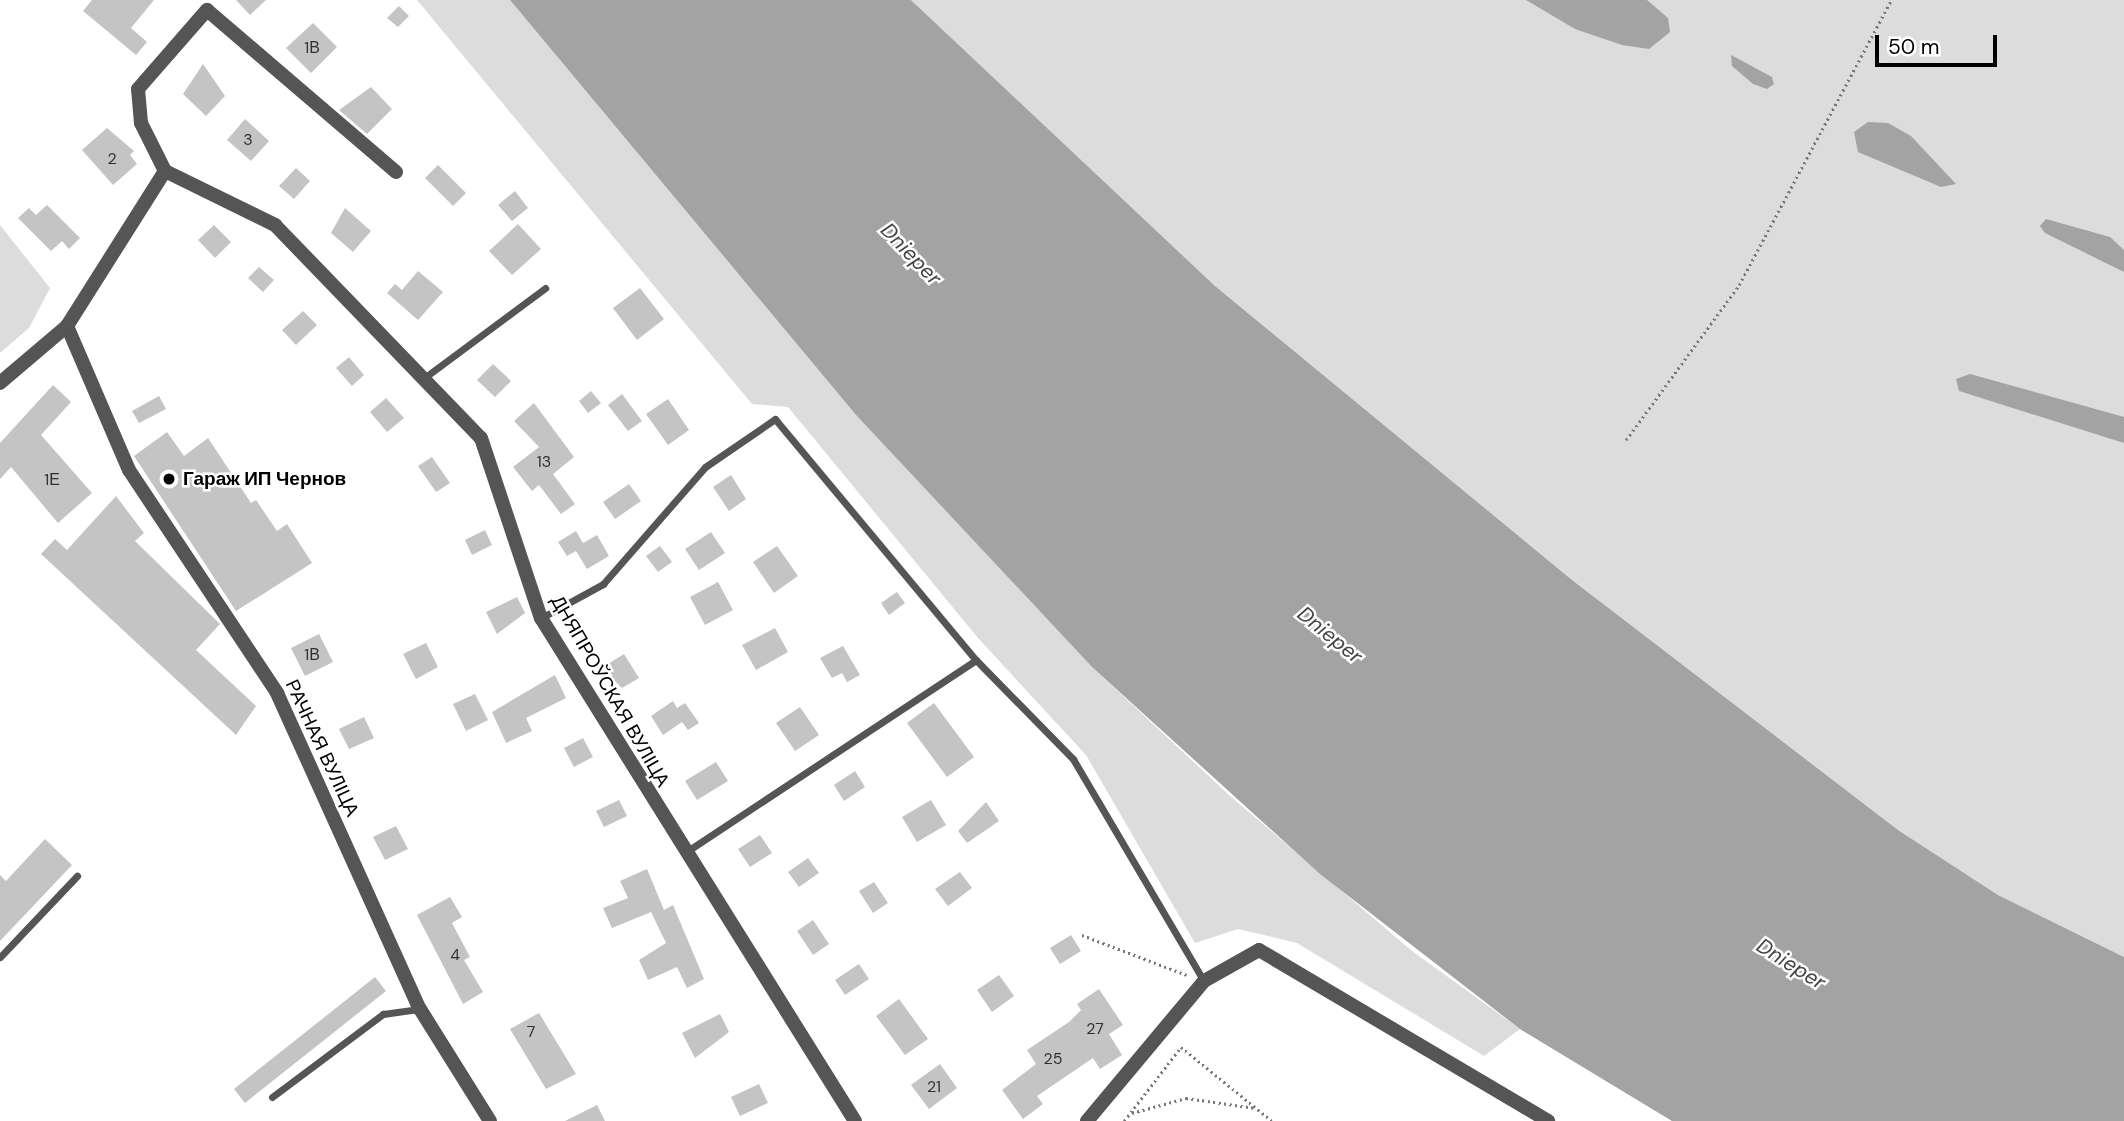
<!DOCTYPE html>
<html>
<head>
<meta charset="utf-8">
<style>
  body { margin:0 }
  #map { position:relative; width:2124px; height:1121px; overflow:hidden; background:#fff; font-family:"DM Sans",sans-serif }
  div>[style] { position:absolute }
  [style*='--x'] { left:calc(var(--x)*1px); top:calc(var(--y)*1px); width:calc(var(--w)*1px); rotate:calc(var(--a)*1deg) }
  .green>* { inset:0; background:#dcdcdc }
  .water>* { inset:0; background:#a3a3a3 }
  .building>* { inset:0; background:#c4c4c4 }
  .path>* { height:2.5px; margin-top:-1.25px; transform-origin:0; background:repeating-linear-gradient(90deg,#777 0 2px,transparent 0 5.5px) }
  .lane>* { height:7px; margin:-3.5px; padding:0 3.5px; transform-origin:3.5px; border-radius:3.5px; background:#555 }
  .street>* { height:14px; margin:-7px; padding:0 7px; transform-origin:7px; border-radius:7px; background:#555 }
  .dots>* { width:19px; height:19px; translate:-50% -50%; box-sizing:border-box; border:4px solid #fff; border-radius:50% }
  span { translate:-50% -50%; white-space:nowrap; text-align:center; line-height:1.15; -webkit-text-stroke:5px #fff; paint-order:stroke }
  .number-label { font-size:16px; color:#313131 }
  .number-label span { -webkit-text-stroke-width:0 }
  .poi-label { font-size:19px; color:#000; font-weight:700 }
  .left { translate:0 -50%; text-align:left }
  .street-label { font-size:19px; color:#000 }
  .water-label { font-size:21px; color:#444; font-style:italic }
  .scale { position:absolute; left:1875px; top:35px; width:122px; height:32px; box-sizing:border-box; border:4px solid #000; border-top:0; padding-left:9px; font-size:21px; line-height:24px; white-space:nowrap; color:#000; -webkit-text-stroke:5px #fff; paint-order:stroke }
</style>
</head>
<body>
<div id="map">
  <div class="green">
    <i style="clip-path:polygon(417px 0,510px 0,856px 415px,1092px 667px,1230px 796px,1412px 951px,1520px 1029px,1484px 1056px,1297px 943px,1238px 929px,1195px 943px,1086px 755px,978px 638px,788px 407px,752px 404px)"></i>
    <i style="clip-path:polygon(911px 0,2124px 0,2124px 957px,1998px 895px,1898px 830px,1572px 580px,1215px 286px)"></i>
    <i style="clip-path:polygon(0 225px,50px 288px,29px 328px,0 353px)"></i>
  </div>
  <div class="water">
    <i style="clip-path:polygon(510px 0,911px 0,1215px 286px,1572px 580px,1898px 830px,1998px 895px,2124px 957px,2124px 1121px,1672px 1121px,1520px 1029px,1320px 874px,1092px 667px,856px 415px)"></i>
    <i style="clip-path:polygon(1526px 0,1647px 0,1668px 18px,1670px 32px,1649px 49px,1622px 45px,1575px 29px)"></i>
    <i style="clip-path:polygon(1731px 55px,1772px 77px,1774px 84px,1767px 89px,1753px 84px,1732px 66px)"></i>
    <i style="clip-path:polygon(1868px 122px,1888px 123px,1911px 136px,1956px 184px,1941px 187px,1858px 152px,1854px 132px)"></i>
    <i style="clip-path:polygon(2046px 219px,2110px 237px,2124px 250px,2124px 272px,2045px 233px,2040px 226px)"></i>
    <i style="clip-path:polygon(1970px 374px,2124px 417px,2124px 443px,1959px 391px,1956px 379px)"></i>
  </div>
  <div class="building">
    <i style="clip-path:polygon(92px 0,154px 0,131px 28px,147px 42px,136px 55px,83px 11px)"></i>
    <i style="clip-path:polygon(236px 0,266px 0,250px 15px)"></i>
    <i style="clip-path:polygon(399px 6px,409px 16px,398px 27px,387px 18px)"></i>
    <i style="clip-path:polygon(313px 23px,337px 47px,311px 73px,286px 48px)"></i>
    <i style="clip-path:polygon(203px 64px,225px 96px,206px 116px,183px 94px)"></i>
    <i style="clip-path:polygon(371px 87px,392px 109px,367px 134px,339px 110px)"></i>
    <i style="clip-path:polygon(245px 119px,269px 141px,251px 161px,227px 140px)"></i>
    <i style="clip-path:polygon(107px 128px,134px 151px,130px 155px,137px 164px,113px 185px,82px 150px)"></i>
    <i style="clip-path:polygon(438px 165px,466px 193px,453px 206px,425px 178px)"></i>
    <i style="clip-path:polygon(296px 168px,310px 181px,294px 199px,279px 186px)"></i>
    <i style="clip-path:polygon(515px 191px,528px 208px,512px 221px,498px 205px)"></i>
    <i style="clip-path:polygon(47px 205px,80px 238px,69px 249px,62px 241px,51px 251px,18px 218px,29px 208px,36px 215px)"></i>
    <i style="clip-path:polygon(345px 208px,371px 231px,353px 252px,331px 233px)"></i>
    <i style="clip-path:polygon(518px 224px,541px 249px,512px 275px,489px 251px)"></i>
    <i style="clip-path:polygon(214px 225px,231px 242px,215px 258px,198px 240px)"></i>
    <i style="clip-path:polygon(259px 267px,274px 280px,263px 292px,248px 278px)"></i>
    <i style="clip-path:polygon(418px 271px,443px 292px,418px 320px,387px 293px,395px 284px,402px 290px)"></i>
    <i style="clip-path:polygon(640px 288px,664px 319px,637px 340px,613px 308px)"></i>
    <i style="clip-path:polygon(303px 311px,317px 325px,296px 345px,282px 330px)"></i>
    <i style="clip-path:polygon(349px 357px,364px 375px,352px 386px,336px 368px)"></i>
    <i style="clip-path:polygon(493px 364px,511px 381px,495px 397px,477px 380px)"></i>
    <i style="clip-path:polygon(53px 385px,71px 402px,41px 435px,92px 493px,58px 523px,11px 467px,0 479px,0 443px)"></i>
    <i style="clip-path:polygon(591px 391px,601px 403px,588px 413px,579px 401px)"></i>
    <i style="clip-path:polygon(622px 394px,642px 421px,628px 431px,608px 405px)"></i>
    <i style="clip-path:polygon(159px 396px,166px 409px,139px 423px,132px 411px)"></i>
    <i style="clip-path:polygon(386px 398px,404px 418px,387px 432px,370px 412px)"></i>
    <i style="clip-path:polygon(668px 399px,689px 430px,668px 445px,646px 414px)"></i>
    <i style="clip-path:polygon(534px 403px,574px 457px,553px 474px,575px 504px,561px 514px,539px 485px,532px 491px,513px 467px,539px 447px,514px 421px)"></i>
    <i style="clip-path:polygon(167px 432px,184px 456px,208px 438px,251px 503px,256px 500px,277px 531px,287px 524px,312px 563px,236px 611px,134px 456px)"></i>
    <i style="clip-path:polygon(432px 457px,450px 483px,436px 492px,418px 466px)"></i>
    <i style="clip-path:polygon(731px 475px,746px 499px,729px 511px,713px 487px)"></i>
    <i style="clip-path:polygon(629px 484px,641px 501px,615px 519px,603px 502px)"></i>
    <i style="clip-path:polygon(116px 496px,144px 533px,135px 541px,220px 624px,196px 650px,256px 706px,236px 735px,41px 554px,55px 539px,67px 550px)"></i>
    <i style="clip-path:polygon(485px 530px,492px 545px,472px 555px,465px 540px)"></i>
    <i style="clip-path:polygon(576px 531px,583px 543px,597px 535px,609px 556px,587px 569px,576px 551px,567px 556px,558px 542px)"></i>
    <i style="clip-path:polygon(711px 532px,725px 553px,699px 570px,685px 549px)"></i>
    <i style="clip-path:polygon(660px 546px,672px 562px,658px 572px,646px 556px)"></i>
    <i style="clip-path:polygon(777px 546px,798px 576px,774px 593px,753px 562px)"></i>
    <i style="clip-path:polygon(718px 582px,733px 610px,705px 625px,690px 597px)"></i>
    <i style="clip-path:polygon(897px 592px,905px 603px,889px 615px,881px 603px)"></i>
    <i style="clip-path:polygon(517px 597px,525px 613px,497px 634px,486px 612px)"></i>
    <i style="clip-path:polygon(775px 628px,788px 652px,756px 670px,742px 645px)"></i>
    <i style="clip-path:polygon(319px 634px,333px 662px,305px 676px,291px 648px)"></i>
    <i style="clip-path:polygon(426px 643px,438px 667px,416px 679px,403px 654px)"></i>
    <i style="clip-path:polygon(843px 646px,860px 675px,847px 682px,842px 673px,832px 678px,820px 658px)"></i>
    <i style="clip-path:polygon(624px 654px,639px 678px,622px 688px,601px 668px)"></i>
    <i style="clip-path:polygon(555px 675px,566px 698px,526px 718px,532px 731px,506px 743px,492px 712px)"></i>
    <i style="clip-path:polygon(475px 694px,488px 720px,466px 731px,453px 704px)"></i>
    <i style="clip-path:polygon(673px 701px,677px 708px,685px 703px,699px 723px,688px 730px,682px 722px,663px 735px,651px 716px)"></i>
    <i style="clip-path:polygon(934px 703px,974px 757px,947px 777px,907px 723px)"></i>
    <i style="clip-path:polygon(800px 707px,819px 735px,795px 751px,776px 723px)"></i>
    <i style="clip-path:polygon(364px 717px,374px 738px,349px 749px,339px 729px)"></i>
    <i style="clip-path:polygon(583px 738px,593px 757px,574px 767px,564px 748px)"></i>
    <i style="clip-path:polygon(716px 762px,728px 781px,697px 800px,685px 781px)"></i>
    <i style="clip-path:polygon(855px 771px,865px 787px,844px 801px,834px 785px)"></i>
    <i style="clip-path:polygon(619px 800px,627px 816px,604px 827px,596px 811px)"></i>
    <i style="clip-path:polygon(931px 800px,946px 825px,917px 842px,902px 817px)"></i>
    <i style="clip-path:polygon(986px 802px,999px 821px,967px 843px,958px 831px)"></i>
    <i style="clip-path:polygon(396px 826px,408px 849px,385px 860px,373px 837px)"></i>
    <i style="clip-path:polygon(760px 835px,772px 853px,750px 867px,738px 849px)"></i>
    <i style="clip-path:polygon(45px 839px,72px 865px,0 941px,0 875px,6px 881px)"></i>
    <i style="clip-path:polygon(808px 858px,819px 873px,799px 887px,788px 872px)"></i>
    <i style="clip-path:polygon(647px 869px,664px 910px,673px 905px,704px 979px,687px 988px,677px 967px,648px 980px,639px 960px,666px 943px,651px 912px,612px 928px,603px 908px,628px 898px,620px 881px)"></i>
    <i style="clip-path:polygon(960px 872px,972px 888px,948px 906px,935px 889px)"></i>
    <i style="clip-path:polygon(874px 882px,888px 903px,873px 913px,859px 891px)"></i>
    <i style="clip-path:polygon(450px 897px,462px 917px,452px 923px,470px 957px,464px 960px,483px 992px,463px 1004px,417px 915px)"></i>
    <i style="clip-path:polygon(813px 920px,829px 944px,813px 955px,797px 931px)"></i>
    <i style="clip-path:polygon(1071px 935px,1081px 951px,1060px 964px,1050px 948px)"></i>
    <i style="clip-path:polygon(859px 964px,869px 979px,845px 995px,835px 980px)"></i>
    <i style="clip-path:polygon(999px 975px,1014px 996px,992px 1012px,977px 990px)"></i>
    <i style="clip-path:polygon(375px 977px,386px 991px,245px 1103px,234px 1089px)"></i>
    <i style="clip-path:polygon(1099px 989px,1123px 1025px,1109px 1034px,1122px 1055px,1100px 1069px,1093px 1058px,1037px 1096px,1043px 1104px,1023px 1119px,1002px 1090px,1036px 1064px,1027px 1050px,1069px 1022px,1081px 1010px,1077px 1004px)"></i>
    <i style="clip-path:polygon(899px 999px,928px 1039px,905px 1055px,876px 1016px)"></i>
    <i style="clip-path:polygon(539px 1013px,576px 1074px,546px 1089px,510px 1029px)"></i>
    <i style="clip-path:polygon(720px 1014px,729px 1032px,695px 1058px,682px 1033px)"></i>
    <i style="clip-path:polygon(940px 1064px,957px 1088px,929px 1109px,911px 1085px)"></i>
    <i style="clip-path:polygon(759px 1084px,768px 1103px,740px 1116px,731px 1097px)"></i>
    <i style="clip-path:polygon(597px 1105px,605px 1121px,565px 1121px)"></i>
  </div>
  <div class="path">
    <i style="--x:1626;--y:440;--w:192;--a:-53.9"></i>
    <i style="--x:1739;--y:285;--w:323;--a:-61.9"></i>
    <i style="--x:1082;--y:935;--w:112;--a:20.9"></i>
    <i style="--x:1132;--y:1113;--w:56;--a:-15.5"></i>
    <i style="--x:1186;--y:1098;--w:70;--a:8.2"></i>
    <i style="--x:1124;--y:1121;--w:93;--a:-52.4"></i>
    <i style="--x:1181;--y:1047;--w:117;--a:39.1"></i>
  </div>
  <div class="lane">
    <i style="--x:424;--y:378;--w:151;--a:-36.6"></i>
    <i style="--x:541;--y:618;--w:71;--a:-28.7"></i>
    <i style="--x:603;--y:584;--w:155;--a:-48.9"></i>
    <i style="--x:705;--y:467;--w:85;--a:-34.4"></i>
    <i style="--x:775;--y:419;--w:314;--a:50.2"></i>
    <i style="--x:976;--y:660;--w:346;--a:146.5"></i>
    <i style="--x:976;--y:660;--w:139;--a:45.6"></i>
    <i style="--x:1073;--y:759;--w:258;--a:59.5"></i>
    <i style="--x:0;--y:957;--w:112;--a:-46.5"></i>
    <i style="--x:272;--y:1097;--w:139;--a:-36.8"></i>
    <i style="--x:383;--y:1014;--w:37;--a:-8"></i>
  </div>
  <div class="street">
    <i style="--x:207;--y:10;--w:249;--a:40.6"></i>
    <i style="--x:165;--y:171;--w:123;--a:26.1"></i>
    <i style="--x:275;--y:225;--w:296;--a:46"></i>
    <i style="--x:481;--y:438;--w:190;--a:71.6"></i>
    <i style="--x:541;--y:618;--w:593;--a:58.03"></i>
    <i style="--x:165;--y:171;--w:54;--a:-116.6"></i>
    <i style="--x:141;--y:123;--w:34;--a:-95"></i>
    <i style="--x:138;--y:89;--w:105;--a:-48.9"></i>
    <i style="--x:67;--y:326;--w:157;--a:66.7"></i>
    <i style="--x:129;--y:470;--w:268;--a:56.4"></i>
    <i style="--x:277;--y:693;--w:347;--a:65.7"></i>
    <i style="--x:420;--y:1009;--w:132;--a:58"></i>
    <i style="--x:0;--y:383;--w:88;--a:-40.4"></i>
    <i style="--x:67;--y:326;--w:183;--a:-57.7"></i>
    <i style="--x:1087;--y:1121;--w:182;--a:-50.1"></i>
    <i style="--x:1204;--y:981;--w:63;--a:-29.4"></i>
    <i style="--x:1259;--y:950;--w:336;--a:30.6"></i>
  </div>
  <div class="dots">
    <i style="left:169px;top:479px;background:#000"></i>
  </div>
  <div class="number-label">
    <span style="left:312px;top:48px">1В</span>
    <span style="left:248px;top:140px">3</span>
    <span style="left:112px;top:159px">2</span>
    <span style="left:544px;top:462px">13</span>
    <span style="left:52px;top:480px">1Е</span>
    <span style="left:312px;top:655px">1В</span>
    <span style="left:455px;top:955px">4</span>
    <span style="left:1095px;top:1029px">27</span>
    <span style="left:531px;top:1032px">7</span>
    <span style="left:1053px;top:1059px">25</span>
    <span style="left:934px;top:1087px">21</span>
  </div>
  <div class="poi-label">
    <span class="left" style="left:183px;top:479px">Гараж ИП Чернов</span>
  </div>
  <div class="street-label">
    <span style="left:610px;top:691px;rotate:60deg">ДНЯПРОЎСКАЯ ВУЛІЦА</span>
    <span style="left:322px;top:748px;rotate:65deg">РАЧНАЯ ВУЛІЦА</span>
  </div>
  <div class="water-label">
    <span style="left:911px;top:254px;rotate:46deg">Dnieper</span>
    <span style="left:1330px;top:635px;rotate:39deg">Dnieper</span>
    <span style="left:1791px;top:964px;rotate:32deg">Dnieper</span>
  </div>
  <div class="scale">50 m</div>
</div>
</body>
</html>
